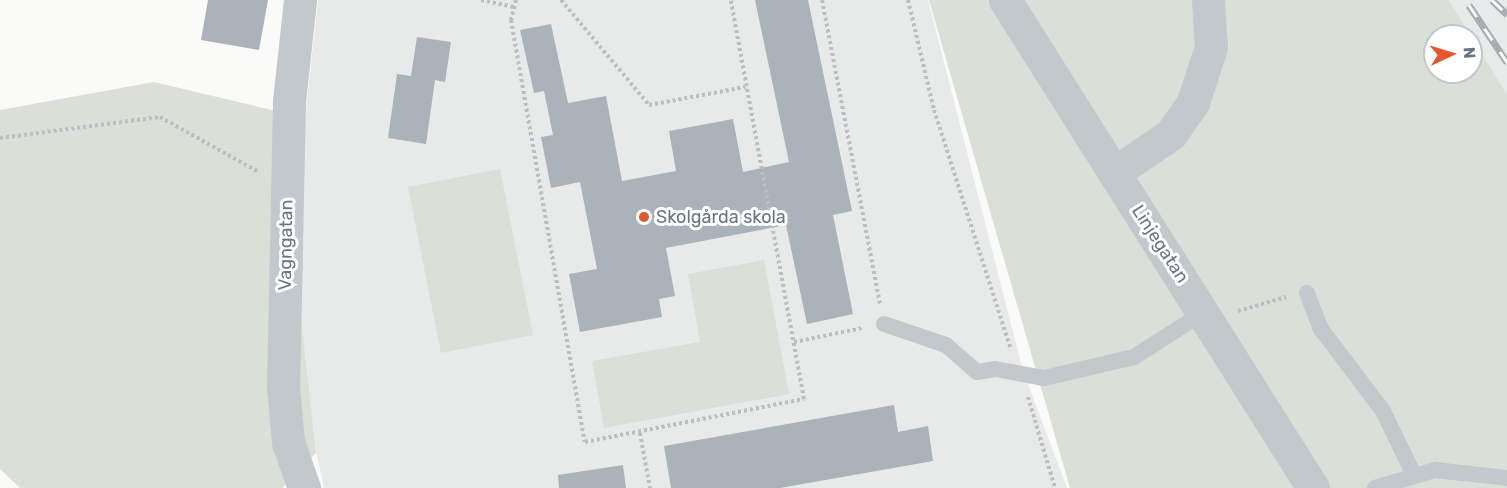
<!DOCTYPE html>
<html>
<head>
<meta charset="utf-8">
<style>
  body { margin:0 }
  #map { position:relative; width:1507px; height:488px; overflow:hidden; background:#fafaf8; font-family:Rubik,sans-serif }
  div>[style] { position:absolute }
  [style*='--x'] { left:calc(var(--x)*1px); top:calc(var(--y)*1px); width:calc(var(--w)*1px); rotate:calc(var(--a)*1deg) }
  .built>* { inset:0; background:#e8e9e9 }
  .green>* { inset:0; background:#dadfd7 }
  .building>* { inset:0; background:#aab3b9 }
  .path>* { height:4px; margin-top:-2px; transform-origin:0; background:repeating-linear-gradient(90deg,#bbbfc2 0 3px,transparent 0 6px) }
  .service>* { height:16px; margin:-8px; padding:0 8px; transform-origin:8px; border-radius:8px; background:#c3c8cc }
  .minor>* { height:33px; margin:-16.5px; padding:0 16.5px; transform-origin:16.5px; border-radius:16.5px; background:#c3c8cc }
  .tertiary>* { height:33px; margin:-16.5px; padding:0 16.5px; transform-origin:16.5px; border-radius:16.5px; background:#c3c8cc }
  .rail>* { height:7px; margin-top:-3.5px; transform-origin:0; background:repeating-linear-gradient(90deg,#fff 0 14px,#a2aab0 0 28px); box-sizing:border-box; border-block:2px solid #a2aab0 }
  .dots>* { width:16px; height:16px; translate:-50% -50%; box-sizing:border-box; border:3px solid #fff; border-radius:50% }
  span { translate:-50% -50%; white-space:nowrap; text-align:center; line-height:1.15; -webkit-text-stroke:6px #fff; paint-order:stroke }
  .poi-label { font-size:18px; color:#657683 }
  .left { translate:0 -50%; text-align:left }
  .street-label { font-size:18px; color:#657683 }
  .north { position:absolute; left:1423px; top:24px; width:60px; height:60px; box-sizing:border-box; background:#fff; border:2px solid #c1c8cd; border-radius:50%; rotate:86deg; font-size:16px; font-weight:700; line-height:24px; text-align:center; color:#657683 }
  .north::after { content:''; display:block; margin:auto; width:21px; height:27px; background:#e4572e; clip-path:polygon(50% 0,100% 100%,50% 72%,0 100%) }
</style>
</head>
<body>
<div id="map">
  <div class="built">
    <i style="clip-path:polygon(318px 0,928px 0,1023px 371px,1067px 488px,324px 488px,308px 415px,302px 328px,305px 118px)"></i>
    <i style="clip-path:polygon(1449px 0,1507px 0,1507px 94px,1504px 89px)"></i>
  </div>
  <div class="green">
    <i style="clip-path:polygon(929px 0,1449px 0,1471px 36px,1435px 36px,1435px 72px,1471px 72px,1471px 36px,1507px 94px,1507px 488px,1070px 488px)"></i>
    <i style="clip-path:polygon(154px 82px,305px 118px,302px 328px,316px 453px,282px 488px,20px 488px,0 469px,0 110px)"></i>
    <i style="clip-path:polygon(500px 169px,533px 335px,441px 353px,408px 187px)"></i>
    <i style="clip-path:polygon(764px 260px,789px 394px,604px 428px,592px 361px,700px 342px,688px 274px)"></i>
  </div>
  <div class="building">
    <i style="clip-path:polygon(208px 0,268px 0,259px 50px,201px 40px)"></i>
    <i style="clip-path:polygon(755px 0,808px 0,852px 211px,833px 215px,853px 314px,807px 324px,786px 225px,666px 248px,675px 296px,659px 299px,662px 317px,580px 332px,569px 274px,597px 269px,580px 182px,551px 188px,541px 137px,553px 135px,544px 91px,534px 93px,520px 30px,551px 24px,568px 103px,606px 96px,622px 181px,676px 171px,669px 131px,733px 119px,743px 172px,789px 162px)"></i>
    <i style="clip-path:polygon(417px 37px,451px 42px,445px 82px,435px 80px,426px 144px,388px 138px,397px 74px,411px 76px)"></i>
    <i style="clip-path:polygon(894px 405px,898px 432px,928px 426px,933px 461px,780px 488px,671px 488px,664px 446px)"></i>
    <i style="clip-path:polygon(623px 465px,626px 488px,559px 488px,558px 475px)"></i>
  </div>
  <div class="path">
    <i style="--x:481;--y:0;--w:34;--a:12"></i>
    <i style="--x:516;--y:0;--w:21;--a:104"></i>
    <i style="--x:511;--y:20;--w:428;--a:80.1"></i>
    <i style="--x:585;--y:442;--w:223;--a:-11.1"></i>
    <i style="--x:804;--y:399;--w:406;--a:-100.4"></i>
    <i style="--x:561;--y:0;--w:137;--a:50"></i>
    <i style="--x:649;--y:105;--w:98;--a:-10.6"></i>
    <i style="--x:822;--y:0;--w:309;--a:79.2"></i>
    <i style="--x:908;--y:0;--w:113;--a:76.7"></i>
    <i style="--x:934;--y:110;--w:252;--a:72.2"></i>
    <i style="--x:0;--y:138;--w:161;--a:-7.5"></i>
    <i style="--x:160;--y:117;--w:113;--a:29.1"></i>
    <i style="--x:1238;--y:311;--w:50;--a:-16.3"></i>
    <i style="--x:794;--y:342;--w:69;--a:-11.6"></i>
    <i style="--x:1028;--y:397;--w:95;--a:73.5"></i>
    <i style="--x:640;--y:433;--w:56;--a:79.7"></i>
  </div>
  <div class="service">
    <i style="--x:1307;--y:293;--w:39;--a:69"></i>
    <i style="--x:1321;--y:329;--w:103;--a:52.9"></i>
    <i style="--x:1383;--y:411;--w:69;--a:64.2"></i>
    <i style="--x:884;--y:324;--w:65;--a:18.7"></i>
    <i style="--x:946;--y:345;--w:41;--a:41.1"></i>
    <i style="--x:977;--y:372;--w:18;--a:-9"></i>
    <i style="--x:995;--y:369;--w:50;--a:10.4"></i>
    <i style="--x:1044;--y:378;--w:92;--a:-13.1"></i>
    <i style="--x:1134;--y:357;--w:83;--a:-32.7"></i>
    <i style="--x:1375;--y:488;--w:63;--a:-16.7"></i>
    <i style="--x:1435;--y:470;--w:72;--a:6.3"></i>
  </div>
  <div class="minor">
    <i style="--x:300;--y:0;--w:103;--a:96.2"></i>
    <i style="--x:289;--y:102;--w:285;--a:91.2"></i>
    <i style="--x:283;--y:387;--w:55;--a:84.8"></i>
    <i style="--x:288;--y:442;--w:49;--a:70.8"></i>
    <i style="--x:1114;--y:173;--w:69;--a:-34.4"></i>
    <i style="--x:1171;--y:134;--w:39;--a:-55"></i>
    <i style="--x:1193;--y:102;--w:58;--a:-71.9"></i>
    <i style="--x:1211;--y:47;--w:47;--a:-93.7"></i>
  </div>
  <div class="tertiary">
    <i style="--x:1005;--y:0;--w:577;--a:57.74"></i>
  </div>
  <div class="rail">
    <i style="--x:1492;--y:0;--w:21;--a:43"></i>
    <i style="--x:1469;--y:5;--w:69;--a:56.3"></i>
  </div>
  <div class="dots">
    <i style="left:644px;top:217px;background:#e4572e"></i>
  </div>
  <div class="poi-label">
    <span class="left" style="left:656px;top:217px">Skolgårda skola</span>
  </div>
  <div class="street-label">
    <span style="left:1160px;top:244px;rotate:57deg">Linjegatan</span>
    <span style="left:286px;top:245px;rotate:-89deg">Vagngatan</span>
  </div>
  <div class="north">N</div>
</div>
</body>
</html>
